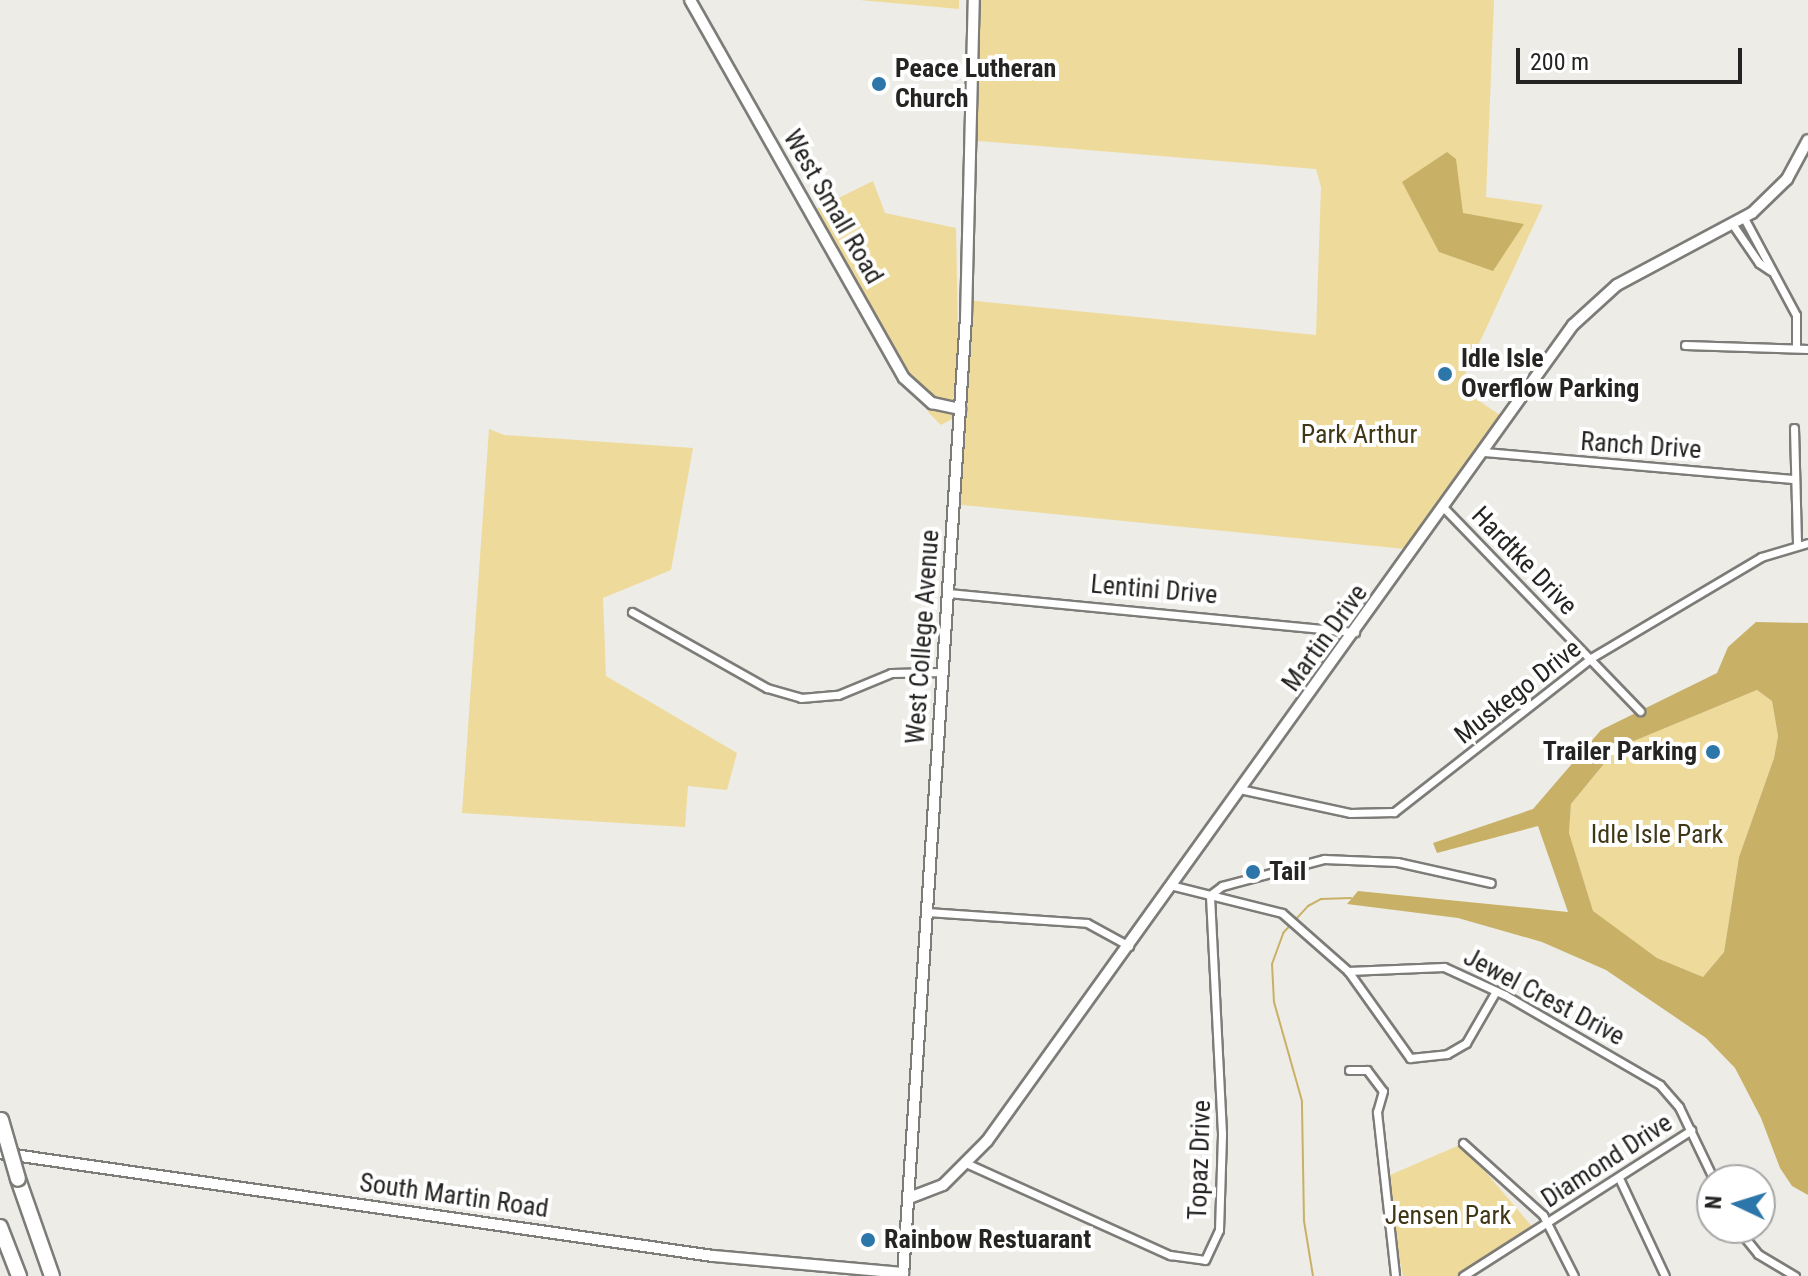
<!DOCTYPE html>
<html>
<head>
<meta charset="utf-8">
<style>
  body { margin:0 }
  #map { position:relative; width:1808px; height:1276px; overflow:hidden; background:#edece7; font-family:"Roboto Condensed",sans-serif }
  div>[style] { position:absolute }
  [style*='--x'] { left:calc(var(--x)*1px); top:calc(var(--y)*1px); width:calc(var(--w)*1px); rotate:calc(var(--a)*1deg) }
  .green>* { inset:0; background:#eeda9a }
  .water>* { inset:0; background:#c8b167 }
  .stream>* { height:2px; margin:-1px; padding:0 1px; transform-origin:1px; border-radius:1px; background:#c8b167 }
  .roads { filter:drop-shadow(2px 0 #7d7c78) drop-shadow(-2px 0 #7d7c78) drop-shadow(0 2px #7d7c78) drop-shadow(0 -2px #7d7c78) }
  .street>* { height:7px; margin:-3.5px; padding:0 3.5px; transform-origin:3.5px; border-radius:3.5px; background:#fff }
  .secondary>* { height:10px; margin:-5px; padding:0 5px; transform-origin:5px; border-radius:5px; background:#fff }
  .highway>* { height:14px; margin:-7px; padding:0 7px; transform-origin:7px; border-radius:7px; background:#fff }
  .bridges { filter:drop-shadow(2px 0 #7d7c78) drop-shadow(-2px 0 #7d7c78) drop-shadow(0 2px #7d7c78) drop-shadow(0 -2px #7d7c78) }
  .highway-bridge>* { height:14px; margin:-7px; padding:0 7px; transform-origin:7px; border-radius:7px; background:#fff }
  .dots>* { width:22px; height:22px; translate:-50% -50%; box-sizing:border-box; border:4px solid #fff; border-radius:50% }
  span { translate:-50% -50%; white-space:nowrap; text-align:center; line-height:1.15; -webkit-text-stroke:8px #fff; paint-order:stroke }
  .poi-label { font-size:26px; color:#252422; font-weight:700 }
  .left { translate:0 -50%; text-align:left }
  .right { translate:-100% -50%; text-align:right }
  .street-label { font-size:26px; color:#252422 }
  .park-label { font-size:26px; color:#403716 }
  .north { position:absolute; left:1696px; top:1164px; width:80px; height:80px; box-sizing:border-box; background:#fff; border:2px solid #a8a7a7; border-radius:50%; rotate:274deg; font-size:22px; font-weight:700; line-height:32px; text-align:center; color:#252422 }
  .north::after { content:''; display:block; margin:auto; width:28px; height:36px; background:#2c76aa; clip-path:polygon(50% 0,100% 100%,50% 72%,0 100%) }
  .scale { position:absolute; left:1516px; top:48px; width:226px; height:36px; box-sizing:border-box; border:4px solid #252422; border-top:0; padding-left:10px; font-size:24px; line-height:28px; white-space:nowrap; color:#252422; -webkit-text-stroke:6px #fff; paint-order:stroke }
</style>
</head>
<body>
<div id="map">
  <div class="green">
    <i style="clip-path:polygon(860px 0,959px 0,959px 9px)"></i>
    <i style="clip-path:polygon(980px 0,1494px 0,1486px 197px,1543px 205px,1459px 387px,1507px 420px,1415px 550px,953px 504px,966px 300px,1316px 335px,1321px 187px,1316px 169px,967px 140px)"></i>
    <i style="clip-path:polygon(873px 181px,885px 213px,956px 228px,958px 338px,952px 419px,941px 425px,929px 413px,814px 210px)"></i>
    <i style="clip-path:polygon(489px 429px,504px 435px,693px 448px,671px 570px,603px 598px,606px 676px,737px 753px,727px 790px,688px 786px,685px 827px,462px 813px)"></i>
    <i style="clip-path:polygon(1757px 690px,1772px 701px,1778px 736px,1774px 758px,1739px 857px,1724px 952px,1703px 977px,1657px 958px,1593px 912px,1569px 833px,1571px 804px,1617px 748px)"></i>
    <i style="clip-path:polygon(1462px 1144px,1535px 1230px,1463px 1276px,1403px 1276px,1383px 1178px)"></i>
  </div>
  <div class="water">
    <i style="clip-path:polygon(1447px 152px,1456px 159px,1463px 213px,1524px 224px,1493px 271px,1439px 252px,1402px 182px)"></i>
    <i style="clip-path:polygon(evenodd,1756px 622px,1808px 623px,1808px 1195px,1792px 1186px,1780px 1168px,1761px 1118px,1735px 1068px,1706px 1038px,1606px 970px,1542px 942px,1458px 918px,1347px 904px,1358px 891px,1568px 912px,1538px 826px,1437px 853px,1433px 843px,1533px 809px,1601px 730px,1717px 673px,1728px 647px,1756px 622px,1757px 690px,1772px 701px,1778px 736px,1774px 758px,1739px 857px,1724px 952px,1703px 977px,1657px 958px,1593px 911px,1569px 833px,1571px 804px,1617px 748px,1757px 690px)"></i>
  </div>
  <div class="stream">
    <i style="--x:1313;--y:1276;--w:56;--a:-99.3"></i>
    <i style="--x:1304;--y:1221;--w:120;--a:-91"></i>
    <i style="--x:1302;--y:1101;--w:103;--a:-105.8"></i>
    <i style="--x:1274;--y:1002;--w:38;--a:-93"></i>
    <i style="--x:1272;--y:964;--w:33;--a:-70"></i>
    <i style="--x:1283;--y:933;--w:37;--a:-47"></i>
    <i style="--x:1308;--y:906;--w:15;--a:-28"></i>
    <i style="--x:1321;--y:899;--w:30;--a:-2"></i>
  </div>
  <div class="roads">
    <div class="street">
      <i style="--x:1744;--y:218;--w:110;--a:61.8"></i>
      <i style="--x:1796;--y:315;--w:33;--a:90"></i>
      <i style="--x:1733;--y:225;--w:46;--a:55.6"></i>
      <i style="--x:1759;--y:263;--w:14;--a:34"></i>
      <i style="--x:1685;--y:345;--w:123;--a:1.9"></i>
      <i style="--x:1794;--y:428;--w:115;--a:88.5"></i>
      <i style="--x:1485;--y:452;--w:311;--a:5"></i>
      <i style="--x:1445;--y:509;--w:281;--a:46"></i>
      <i style="--x:949;--y:593;--w:408;--a:5.5"></i>
      <i style="--x:632;--y:612;--w:155;--a:29.4"></i>
      <i style="--x:767;--y:688;--w:35;--a:16"></i>
      <i style="--x:801;--y:698;--w:37;--a:-5"></i>
      <i style="--x:838;--y:695;--w:57;--a:-22.5"></i>
      <i style="--x:891;--y:673;--w:52;--a:-1.1"></i>
      <i style="--x:1244;--y:790;--w:108;--a:12.2"></i>
      <i style="--x:1350;--y:813;--w:44;--a:-1.3"></i>
      <i style="--x:1394;--y:812;--w:250;--a:-38"></i>
      <i style="--x:1591;--y:658;--w:198;--a:-30.7"></i>
      <i style="--x:1761;--y:557;--w:49;--a:-16.6"></i>
      <i style="--x:1174;--y:886;--w:111;--a:14"></i>
      <i style="--x:1282;--y:913;--w:88;--a:41.3"></i>
      <i style="--x:1348;--y:971;--w:96;--a:-2.4"></i>
      <i style="--x:1444;--y:967;--w:67;--a:24.7"></i>
      <i style="--x:1505;--y:995;--w:179;--a:30.1"></i>
      <i style="--x:1660;--y:1085;--w:29;--a:49"></i>
      <i style="--x:1679;--y:1107;--w:81;--a:64.4"></i>
      <i style="--x:927;--y:912;--w:160;--a:3.9"></i>
      <i style="--x:1087;--y:923;--w:48;--a:28.7"></i>
      <i style="--x:1348;--y:971;--w:107;--a:54.5"></i>
      <i style="--x:1410;--y:1058;--w:37;--a:-6"></i>
      <i style="--x:1447;--y:1054;--w:22;--a:-30"></i>
      <i style="--x:1466;--y:1043;--w:60;--a:-60"></i>
      <i style="--x:1349;--y:1070;--w:18;--a:0"></i>
      <i style="--x:1367;--y:1070;--w:26;--a:53"></i>
      <i style="--x:1383;--y:1091;--w:22;--a:106"></i>
      <i style="--x:1377;--y:1112;--w:165;--a:83.7"></i>
      <i style="--x:1463;--y:1143;--w:108;--a:42"></i>
      <i style="--x:1543;--y:1215;--w:68;--a:63.1"></i>
      <i style="--x:968;--y:1164;--w:222;--a:24.3"></i>
      <i style="--x:1170;--y:1255;--w:35;--a:8"></i>
      <i style="--x:1205;--y:1260;--w:33;--a:-65"></i>
      <i style="--x:1219;--y:1230;--w:97;--a:-88.2"></i>
      <i style="--x:1222;--y:1133;--w:238;--a:-92.9"></i>
      <i style="--x:1210;--y:895;--w:15;--a:-37"></i>
      <i style="--x:1222;--y:886;--w:106;--a:-14.8"></i>
      <i style="--x:1324;--y:859;--w:73;--a:2.4"></i>
      <i style="--x:1397;--y:862;--w:96;--a:12.6"></i>
      <i style="--x:1619;--y:1178;--w:108;--a:64.9"></i>
      <i style="--x:1737;--y:1228;--w:33;--a:51"></i>
      <i style="--x:1758;--y:1254;--w:43;--a:30.7"></i>
      <i style="--x:1463;--y:1276;--w:271;--a:-32.6"></i>
    </div>
    <div class="secondary">
      <i style="--x:690;--y:0;--w:434;--a:60.5"></i>
      <i style="--x:904;--y:378;--w:38;--a:42"></i>
      <i style="--x:932;--y:403;--w:29;--a:12"></i>
      <i style="--x:0;--y:1153;--w:720;--a:8.22"></i>
      <i style="--x:713;--y:1256;--w:191;--a:5.1"></i>
      <i style="--x:909;--y:1198;--w:36;--a:-21"></i>
      <i style="--x:943;--y:1185;--w:62;--a:-45"></i>
      <i style="--x:987;--y:1141;--w:1005;--a:-54.32"></i>
      <i style="--x:1573;--y:325;--w:59;--a:-42.3"></i>
      <i style="--x:1617;--y:285;--w:153;--a:-28.1"></i>
      <i style="--x:1752;--y:213;--w:49;--a:-44.2"></i>
      <i style="--x:1787;--y:179;--w:44;--a:-61.7"></i>
      <i style="--x:903;--y:1276;--w:960;--a:-86.24"></i>
      <i style="--x:966;--y:318;--w:318;--a:-88.6"></i>
    </div>
    <div class="highway">
      <i style="--x:18;--y:1179;--w:103;--a:70.7"></i>
      <i style="--x:0;--y:1227;--w:53;--a:68.8"></i>
    </div>
  </div>
  <div class="bridges">
    <div class="highway-bridge">
      <i style="--x:1;--y:1120;--w:61;--a:73.9"></i>
    </div>
  </div>
  <div class="dots">
    <i style="left:879px;top:84px;background:#2c76aa"></i>
    <i style="left:1445px;top:374px;background:#2c76aa"></i>
    <i style="left:1713px;top:752px;background:#2c76aa"></i>
    <i style="left:1253px;top:872px;background:#2c76aa"></i>
    <i style="left:868px;top:1240px;background:#2c76aa"></i>
  </div>
  <div class="poi-label">
    <span class="left" style="left:895px;top:84px">Peace Lutheran<br>Church</span>
    <span class="left" style="left:1461px;top:374px">Idle Isle<br>Overflow Parking</span>
    <span class="right" style="left:1697px;top:752px">Trailer Parking</span>
    <span class="left" style="left:1269px;top:872px">Tail</span>
    <span class="left" style="left:884px;top:1240px">Rainbow Restuarant</span>
  </div>
  <div class="street-label">
    <span style="left:833px;top:207px;rotate:60deg">West Small Road</span>
    <span style="left:1641px;top:446px;rotate:4deg">Ranch Drive</span>
    <span style="left:1524px;top:561px;rotate:46deg">Hardtke Drive</span>
    <span style="left:1154px;top:590px;rotate:5deg">Lentini Drive</span>
    <span style="left:923px;top:637px;rotate:-86deg">West College Avenue</span>
    <span style="left:1325px;top:638px;rotate:-54deg">Martin Drive</span>
    <span style="left:1518px;top:692px;rotate:-38deg">Muskego Drive</span>
    <span style="left:1544px;top:997px;rotate:28deg">Jewel Crest Drive</span>
    <span style="left:1200px;top:1160px;rotate:-88deg">Topaz Drive</span>
    <span style="left:1607px;top:1161px;rotate:-33deg">Diamond Drive</span>
    <span style="left:454px;top:1196px;rotate:8deg">South Martin Road</span>
  </div>
  <div class="park-label">
    <span style="left:1359px;top:435px">Park Arthur</span>
    <span style="left:1657px;top:835px">Idle Isle Park</span>
    <span style="left:1448px;top:1216px">Jensen Park</span>
  </div>
  <div class="north">N</div>
  <div class="scale">200 m</div>
</div>
</body>
</html>
